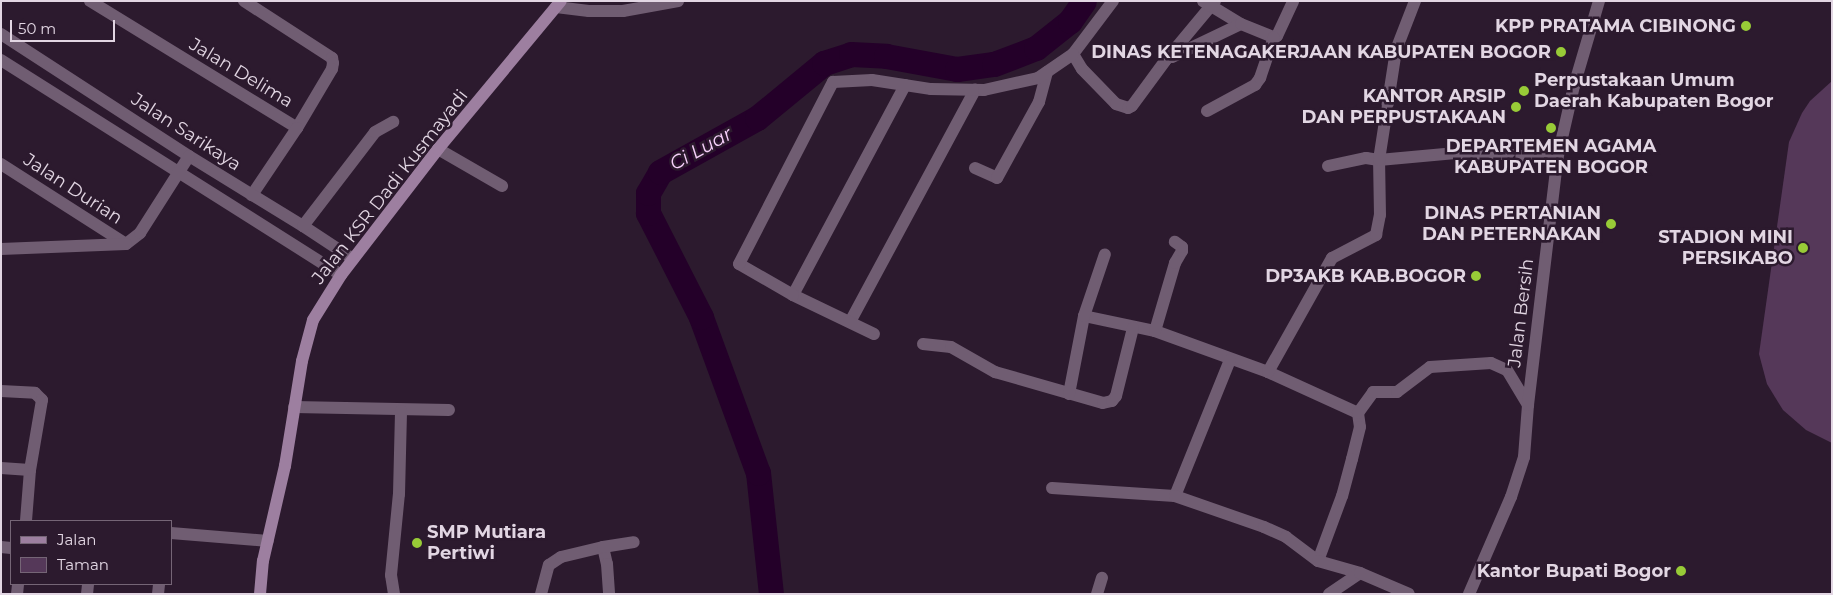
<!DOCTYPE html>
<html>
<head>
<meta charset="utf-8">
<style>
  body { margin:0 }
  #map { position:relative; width:1833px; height:595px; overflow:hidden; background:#2c1a2e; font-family:Montserrat,sans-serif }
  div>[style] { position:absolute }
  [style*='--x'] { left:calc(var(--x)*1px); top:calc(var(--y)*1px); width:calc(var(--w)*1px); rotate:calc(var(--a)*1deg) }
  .green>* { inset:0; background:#553859 }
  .river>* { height:25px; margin:-12.5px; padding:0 12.5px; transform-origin:12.5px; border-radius:12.5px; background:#240029 }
  .minor>* { height:12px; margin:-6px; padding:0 6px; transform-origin:6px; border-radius:6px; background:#705d72 }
  .tertiary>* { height:12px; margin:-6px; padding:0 6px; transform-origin:6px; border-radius:6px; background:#705d72 }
  .secondary>* { height:12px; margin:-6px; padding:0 6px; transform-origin:6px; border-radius:6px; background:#9d7fa0 }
  .dots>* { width:14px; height:14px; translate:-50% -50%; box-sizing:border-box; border:2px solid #2c1a2e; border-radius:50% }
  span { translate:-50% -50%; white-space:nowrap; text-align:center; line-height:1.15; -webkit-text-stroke:5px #2c1a2e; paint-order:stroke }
  .poi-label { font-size:18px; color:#e2d6e3; font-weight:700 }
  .right { translate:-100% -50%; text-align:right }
  .left { translate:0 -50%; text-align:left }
  .street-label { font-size:18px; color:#e2d6e3 }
  .water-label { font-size:19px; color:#f8d1fc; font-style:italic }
  .frame { position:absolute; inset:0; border:2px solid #e2d6e3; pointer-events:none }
  .legend { position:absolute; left:10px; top:520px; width:162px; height:65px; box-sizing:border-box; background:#2c1a2e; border:1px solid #756576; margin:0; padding:6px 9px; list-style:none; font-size:15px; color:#e2d6e3 }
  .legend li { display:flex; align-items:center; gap:10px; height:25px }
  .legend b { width:25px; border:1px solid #756576 }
  .scale { position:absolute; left:10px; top:20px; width:105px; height:22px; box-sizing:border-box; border:2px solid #e2d6e3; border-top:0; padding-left:6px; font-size:15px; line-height:18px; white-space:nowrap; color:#e2d6e3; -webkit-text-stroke:4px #2c1a2e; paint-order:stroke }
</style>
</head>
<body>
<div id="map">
  <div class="green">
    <i style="clip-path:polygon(1832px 81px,1832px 443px,1806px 430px,1783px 410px,1767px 384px,1759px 354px,1789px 142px,1802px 113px,1810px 101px)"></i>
  </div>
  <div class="river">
    <i style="--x:771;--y:594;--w:122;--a:-96.1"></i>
    <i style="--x:758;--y:473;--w:166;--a:-110.1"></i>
    <i style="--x:701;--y:317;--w:117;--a:-117"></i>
    <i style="--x:648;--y:213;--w:20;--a:-90"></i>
    <i style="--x:648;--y:193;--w:24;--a:-60"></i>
    <i style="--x:660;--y:172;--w:111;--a:-29.1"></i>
    <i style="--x:757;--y:118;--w:87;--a:-39.4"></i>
    <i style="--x:824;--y:63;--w:28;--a:-18"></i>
    <i style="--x:851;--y:54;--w:35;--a:3"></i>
    <i style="--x:886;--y:56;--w:72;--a:10.4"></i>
    <i style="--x:957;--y:69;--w:37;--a:-8"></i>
    <i style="--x:994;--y:64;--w:45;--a:-20.9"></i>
    <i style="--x:1036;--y:48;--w:43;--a:-38.5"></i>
    <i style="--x:1070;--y:21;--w:24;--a:-55"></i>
  </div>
  <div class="minor">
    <i style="--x:90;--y:1;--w:243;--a:31.5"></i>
    <i style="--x:244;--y:1;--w:105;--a:32.9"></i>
    <i style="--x:332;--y:58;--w:5;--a:79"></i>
    <i style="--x:333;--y:63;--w:6;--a:99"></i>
    <i style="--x:332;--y:69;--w:69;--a:120.7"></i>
    <i style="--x:297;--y:128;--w:81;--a:123.9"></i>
    <i style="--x:1113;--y:1;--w:66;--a:127"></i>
    <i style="--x:1073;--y:54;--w:17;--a:59"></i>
    <i style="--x:1082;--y:69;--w:49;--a:45.8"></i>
    <i style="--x:1116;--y:104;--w:13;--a:18"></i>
    <i style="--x:1128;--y:108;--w:4;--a:-27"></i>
    <i style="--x:1132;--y:106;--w:56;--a:-53.7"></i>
    <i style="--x:1165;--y:61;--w:78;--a:-50.2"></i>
    <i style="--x:1203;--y:1;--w:44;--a:31.2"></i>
    <i style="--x:556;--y:7;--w:33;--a:7"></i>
    <i style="--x:589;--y:11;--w:34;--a:0"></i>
    <i style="--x:623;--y:11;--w:56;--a:-10.3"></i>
    <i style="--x:1;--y:34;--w:224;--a:33"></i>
    <i style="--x:189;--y:156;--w:134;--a:31.6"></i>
    <i style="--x:303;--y:226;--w:60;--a:33.4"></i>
    <i style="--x:1172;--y:57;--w:76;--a:-25.6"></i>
    <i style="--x:1241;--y:24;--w:35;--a:22"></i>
    <i style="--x:1274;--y:37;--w:3;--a:-18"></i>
    <i style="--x:1277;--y:36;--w:38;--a:-65"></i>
    <i style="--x:1;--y:60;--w:402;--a:32.3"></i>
    <i style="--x:1207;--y:111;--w:55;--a:-28.4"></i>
    <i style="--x:1255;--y:85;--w:9;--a:-54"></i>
    <i style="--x:1260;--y:78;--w:43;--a:-71.1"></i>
    <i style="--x:438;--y:149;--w:74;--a:30"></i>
    <i style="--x:1;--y:164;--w:148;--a:32.6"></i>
    <i style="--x:1328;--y:166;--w:39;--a:-12"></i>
    <i style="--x:1366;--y:158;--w:13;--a:9"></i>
    <i style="--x:1379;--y:160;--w:77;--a:-5.2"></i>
    <i style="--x:1456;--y:153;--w:47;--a:1.2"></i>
    <i style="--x:1503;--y:154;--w:54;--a:6.3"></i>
    <i style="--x:975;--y:168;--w:24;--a:24"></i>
    <i style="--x:997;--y:178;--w:87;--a:-61.1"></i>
    <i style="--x:1039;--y:102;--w:31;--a:-75"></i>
    <i style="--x:303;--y:226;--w:118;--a:-52.5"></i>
    <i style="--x:375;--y:132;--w:21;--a:-29"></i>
    <i style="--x:126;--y:244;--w:18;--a:-38"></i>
    <i style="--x:140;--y:233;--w:91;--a:-57.5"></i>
    <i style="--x:1;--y:249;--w:125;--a:-2.3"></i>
    <i style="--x:793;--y:295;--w:238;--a:-61.9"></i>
    <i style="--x:1084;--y:316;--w:73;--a:11.9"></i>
    <i style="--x:1155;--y:331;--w:120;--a:19.9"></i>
    <i style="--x:1268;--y:372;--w:99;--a:24.5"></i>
    <i style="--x:1358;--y:413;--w:14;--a:82"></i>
    <i style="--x:1360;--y:427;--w:33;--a:104"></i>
    <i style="--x:1352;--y:459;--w:38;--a:105"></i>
    <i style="--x:1342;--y:496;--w:69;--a:110.3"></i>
    <i style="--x:850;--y:322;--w:264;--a:-61.7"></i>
    <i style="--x:1155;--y:331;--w:71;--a:-73.6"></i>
    <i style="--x:1175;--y:263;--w:14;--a:-60"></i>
    <i style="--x:1182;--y:251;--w:4;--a:-90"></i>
    <i style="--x:1182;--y:247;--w:9;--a:-144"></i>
    <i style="--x:874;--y:334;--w:90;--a:-154.3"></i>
    <i style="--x:793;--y:295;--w:62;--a:-150.1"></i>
    <i style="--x:739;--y:264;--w:205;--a:-62.7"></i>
    <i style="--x:833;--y:82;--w:39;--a:-3"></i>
    <i style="--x:872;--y:80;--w:60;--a:8.7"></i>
    <i style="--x:931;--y:89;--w:53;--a:1.1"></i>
    <i style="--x:984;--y:90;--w:55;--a:-12.5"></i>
    <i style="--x:1038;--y:78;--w:42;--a:-34.4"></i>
    <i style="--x:923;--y:344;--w:28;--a:6"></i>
    <i style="--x:951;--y:347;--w:51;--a:29.6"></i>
    <i style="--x:995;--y:372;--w:112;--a:16"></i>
    <i style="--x:1103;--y:403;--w:9;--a:-13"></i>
    <i style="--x:1112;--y:401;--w:6;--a:-51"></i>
    <i style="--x:1116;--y:396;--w:70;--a:-76"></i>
    <i style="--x:1268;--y:372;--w:131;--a:-60.7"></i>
    <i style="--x:1332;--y:258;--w:50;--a:-27.6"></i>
    <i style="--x:1376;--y:235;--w:20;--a:-79"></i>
    <i style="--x:1380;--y:215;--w:55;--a:-91"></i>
    <i style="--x:1379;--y:160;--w:111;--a:-81.2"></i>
    <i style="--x:1396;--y:50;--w:53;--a:-68.8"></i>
    <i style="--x:1;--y:391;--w:34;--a:3"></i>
    <i style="--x:35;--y:393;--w:10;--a:45"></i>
    <i style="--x:42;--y:400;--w:71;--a:99.7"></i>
    <i style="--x:30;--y:470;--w:51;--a:94.5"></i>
    <i style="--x:1069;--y:394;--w:79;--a:-79.1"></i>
    <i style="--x:1084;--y:316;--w:65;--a:-71.3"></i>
    <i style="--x:294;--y:407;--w:155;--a:1.1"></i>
    <i style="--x:1358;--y:413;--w:26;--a:-54"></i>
    <i style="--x:1373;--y:392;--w:24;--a:0"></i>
    <i style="--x:1397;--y:392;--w:41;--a:-37.1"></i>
    <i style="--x:1430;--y:367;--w:61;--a:-3.8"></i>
    <i style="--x:1491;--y:363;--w:17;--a:24"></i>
    <i style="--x:1507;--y:370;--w:41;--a:59"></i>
    <i style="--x:1;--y:468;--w:29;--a:4"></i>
    <i style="--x:1052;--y:488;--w:123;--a:3.7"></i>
    <i style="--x:1175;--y:496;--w:147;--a:-68"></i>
    <i style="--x:1175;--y:496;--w:94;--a:19.2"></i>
    <i style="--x:1264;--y:527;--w:24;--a:24"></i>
    <i style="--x:1286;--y:537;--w:40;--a:37"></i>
    <i style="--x:1318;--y:561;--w:44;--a:15.9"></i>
    <i style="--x:171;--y:533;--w:97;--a:4.7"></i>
    <i style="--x:1;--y:547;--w:10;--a:6"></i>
    <i style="--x:603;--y:547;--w:17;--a:77"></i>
    <i style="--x:607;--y:564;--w:30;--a:86"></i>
    <i style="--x:17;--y:594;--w:10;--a:-84"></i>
    <i style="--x:87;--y:594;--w:10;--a:-84"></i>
    <i style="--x:158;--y:594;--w:10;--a:-84"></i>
    <i style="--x:394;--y:594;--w:19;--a:-99"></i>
    <i style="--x:391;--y:575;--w:81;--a:-84.4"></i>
    <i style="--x:399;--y:494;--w:83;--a:-88.6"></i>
    <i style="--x:541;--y:594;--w:30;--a:-75"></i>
    <i style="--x:549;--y:565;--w:14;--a:-34"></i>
    <i style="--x:561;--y:557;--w:43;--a:-13.4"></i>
    <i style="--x:603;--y:547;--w:31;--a:-9"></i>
    <i style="--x:1097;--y:594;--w:17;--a:-73"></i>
    <i style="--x:1329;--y:594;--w:37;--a:-34"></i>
    <i style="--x:1360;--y:573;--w:53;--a:23.2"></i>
  </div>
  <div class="tertiary">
    <i style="--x:1469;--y:594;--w:106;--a:-66.6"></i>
    <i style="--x:1511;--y:497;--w:42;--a:-72"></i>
    <i style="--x:1524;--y:457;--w:52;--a:-85.6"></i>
    <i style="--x:1528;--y:405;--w:247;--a:-83.2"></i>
    <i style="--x:1557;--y:160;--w:76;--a:-77.1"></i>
    <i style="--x:1574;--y:86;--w:89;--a:-73.6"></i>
  </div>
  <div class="secondary">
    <i style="--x:260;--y:594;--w:33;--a:-85"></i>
    <i style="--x:263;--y:561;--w:98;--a:-77"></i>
    <i style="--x:285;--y:466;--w:106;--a:-80.8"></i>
    <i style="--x:302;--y:361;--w:42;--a:-75"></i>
    <i style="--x:313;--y:320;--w:53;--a:-58.1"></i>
    <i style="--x:341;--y:275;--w:159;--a:-52.4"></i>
    <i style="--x:438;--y:149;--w:192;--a:-50.3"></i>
  </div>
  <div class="dots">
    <i style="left:1746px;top:26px;background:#98cb37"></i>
    <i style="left:1561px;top:52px;background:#98cb37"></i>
    <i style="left:1524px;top:91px;background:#98cb37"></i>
    <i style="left:1516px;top:107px;background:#98cb37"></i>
    <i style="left:1551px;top:128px;background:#98cb37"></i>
    <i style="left:1611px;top:224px;background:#98cb37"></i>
    <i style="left:1803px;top:248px;background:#98cb37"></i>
    <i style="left:1476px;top:276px;background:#98cb37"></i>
    <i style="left:417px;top:543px;background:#98cb37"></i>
    <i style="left:1681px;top:571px;background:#98cb37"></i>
  </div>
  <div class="poi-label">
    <span class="right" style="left:1736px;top:26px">KPP PRATAMA CIBINONG</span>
    <span class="right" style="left:1551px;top:52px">DINAS KETENAGAKERJAAN KABUPATEN BOGOR</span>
    <span class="left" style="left:1534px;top:91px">Perpustakaan Umum<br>Daerah Kabupaten Bogor</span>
    <span class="right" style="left:1506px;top:107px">KANTOR ARSIP<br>DAN PERPUSTAKAAN</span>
    <span style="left:1551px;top:157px">DEPARTEMEN AGAMA<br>KABUPATEN BOGOR</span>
    <span class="right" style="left:1601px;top:224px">DINAS PERTANIAN<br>DAN PETERNAKAN</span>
    <span class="right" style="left:1793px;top:248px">STADION MINI<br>PERSIKABO</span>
    <span class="right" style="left:1466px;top:276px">DP3AKB KAB.BOGOR</span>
    <span class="left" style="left:427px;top:543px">SMP Mutiara<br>Pertiwi</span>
    <span class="right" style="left:1671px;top:571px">Kantor Bupati Bogor</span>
  </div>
  <div class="street-label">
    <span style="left:241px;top:73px;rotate:31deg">Jalan Delima</span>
    <span style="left:186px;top:132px;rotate:33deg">Jalan Sarikaya</span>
    <span style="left:390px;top:187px;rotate:-52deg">Jalan KSR Dadi Kusmayadi</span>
    <span style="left:73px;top:189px;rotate:33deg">Jalan Durian</span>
    <span style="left:1521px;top:313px;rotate:-83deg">Jalan Bersih</span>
  </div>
  <div class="water-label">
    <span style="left:701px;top:149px;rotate:-29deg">Ci Luar</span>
  </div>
  <div class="frame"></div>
  <ul class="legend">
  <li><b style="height:6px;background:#9d7fa0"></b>Jalan</li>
  <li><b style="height:14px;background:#553859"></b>Taman</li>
  </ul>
  <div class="scale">50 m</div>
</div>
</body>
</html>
